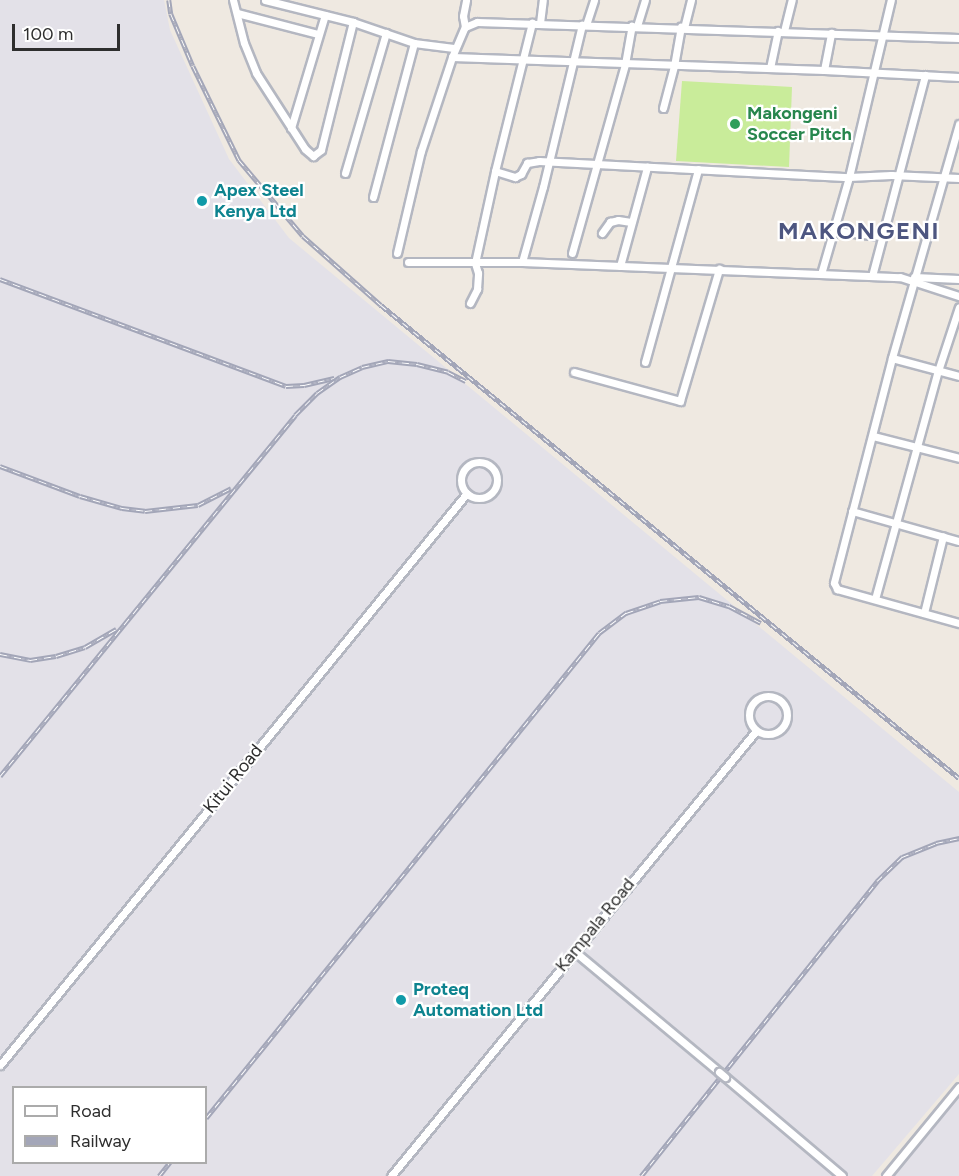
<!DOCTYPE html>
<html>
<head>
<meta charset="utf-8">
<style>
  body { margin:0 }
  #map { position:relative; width:959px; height:1176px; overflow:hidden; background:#efe9e1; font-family:Figtree,sans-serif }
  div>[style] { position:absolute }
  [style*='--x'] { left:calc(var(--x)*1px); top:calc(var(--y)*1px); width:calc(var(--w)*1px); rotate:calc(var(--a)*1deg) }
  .industrial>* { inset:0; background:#e3e1e8 }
  .pitch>* { inset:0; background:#c9ec9a }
  .roads { filter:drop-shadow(2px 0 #b4b7c1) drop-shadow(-2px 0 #b4b7c1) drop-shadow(0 2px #b4b7c1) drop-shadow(0 -2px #b4b7c1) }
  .minor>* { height:7px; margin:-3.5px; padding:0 3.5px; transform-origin:3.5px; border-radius:3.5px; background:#fff }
  .minor>.ring { margin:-3.5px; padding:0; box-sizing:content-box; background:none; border:7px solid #fff; border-radius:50% }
  .rail>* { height:4.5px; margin-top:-2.25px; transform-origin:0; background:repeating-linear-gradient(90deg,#fff 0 7px,#a3a6b8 0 14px); box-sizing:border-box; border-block:2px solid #a3a6b8 }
  .bridges { filter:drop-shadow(2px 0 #b4b7c1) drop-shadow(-2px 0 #b4b7c1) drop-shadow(0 2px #b4b7c1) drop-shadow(0 -2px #b4b7c1) }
  .minor-bridge>* { height:7px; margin:-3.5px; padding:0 3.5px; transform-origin:3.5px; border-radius:3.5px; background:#fff }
  .dots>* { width:16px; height:16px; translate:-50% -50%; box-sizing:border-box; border:3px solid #fff; border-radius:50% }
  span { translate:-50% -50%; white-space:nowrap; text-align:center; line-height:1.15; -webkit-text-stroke:4.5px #fff; paint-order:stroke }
  .leisure-label { font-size:18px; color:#27864d; font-weight:700 }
  .left { translate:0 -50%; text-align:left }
  .culture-label { font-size:18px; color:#0d838f; font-weight:700 }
  .street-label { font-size:18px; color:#2e2e2e }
  .district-label { font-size:24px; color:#4d5680; font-weight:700; letter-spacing:1.5px }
  .legend { position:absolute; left:12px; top:1086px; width:195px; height:78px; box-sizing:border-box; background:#fff; border:2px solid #ababab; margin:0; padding:8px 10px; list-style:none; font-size:18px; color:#2e2e2e }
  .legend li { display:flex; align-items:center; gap:12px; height:30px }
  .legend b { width:30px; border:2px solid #ababab }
  .scale { position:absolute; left:12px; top:24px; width:108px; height:27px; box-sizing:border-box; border:3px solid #2e2e2e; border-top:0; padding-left:8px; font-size:18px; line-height:21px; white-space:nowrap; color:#2e2e2e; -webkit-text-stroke:4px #fff; paint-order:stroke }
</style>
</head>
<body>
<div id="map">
  <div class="industrial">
    <i style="clip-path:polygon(evenodd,0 0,164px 0,170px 30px,229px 159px,289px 238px,959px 792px,959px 1074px,872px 1176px,0 1176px,0 0,14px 1088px,206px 1088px,206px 1162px,14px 1162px,14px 1088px)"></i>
    <i style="clip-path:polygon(959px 1096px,959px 1176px,893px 1176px)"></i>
  </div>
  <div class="pitch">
    <i style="clip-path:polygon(682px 81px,792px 87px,789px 167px,676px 161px)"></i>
  </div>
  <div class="roads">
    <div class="minor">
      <i style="--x:233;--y:0;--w:44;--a:75.7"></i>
      <i style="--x:244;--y:43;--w:32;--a:68"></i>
      <i style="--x:256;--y:73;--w:90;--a:57.2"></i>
      <i style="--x:305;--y:149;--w:11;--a:41"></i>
      <i style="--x:313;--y:156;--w:10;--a:-37"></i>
      <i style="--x:321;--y:150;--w:132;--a:-76"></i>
      <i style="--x:265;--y:0;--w:91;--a:14"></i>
      <i style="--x:353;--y:22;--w:65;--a:19"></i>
      <i style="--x:414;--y:43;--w:40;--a:7.1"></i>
      <i style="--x:237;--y:13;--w:84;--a:14.5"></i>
      <i style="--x:540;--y:23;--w:23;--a:-83"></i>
      <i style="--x:586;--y:25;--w:26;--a:-72"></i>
      <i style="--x:637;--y:26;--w:27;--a:-73"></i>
      <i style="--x:465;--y:27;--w:11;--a:-100"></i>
      <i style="--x:463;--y:16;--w:16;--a:-79"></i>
      <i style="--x:684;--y:28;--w:29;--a:-76"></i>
      <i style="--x:784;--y:31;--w:32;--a:-76"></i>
      <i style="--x:452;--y:57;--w:33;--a:-67"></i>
      <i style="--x:465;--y:27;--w:13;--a:-23"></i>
      <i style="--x:477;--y:22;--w:482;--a:1.9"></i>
      <i style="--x:770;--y:68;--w:38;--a:-78"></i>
      <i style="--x:824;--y:70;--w:38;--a:-79"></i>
      <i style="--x:663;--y:108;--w:43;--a:-75.3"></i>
      <i style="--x:674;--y:66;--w:40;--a:-80"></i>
      <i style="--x:959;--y:124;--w:243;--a:106"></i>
      <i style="--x:892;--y:358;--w:232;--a:104.5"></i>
      <i style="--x:834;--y:583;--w:7;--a:63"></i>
      <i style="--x:837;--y:589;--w:127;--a:15.6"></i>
      <i style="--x:291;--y:128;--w:118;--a:-73.3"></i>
      <i style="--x:495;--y:171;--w:21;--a:17"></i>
      <i style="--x:515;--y:177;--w:7;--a:-27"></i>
      <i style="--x:521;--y:174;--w:13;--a:-61"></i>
      <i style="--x:527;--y:163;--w:12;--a:-9"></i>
      <i style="--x:539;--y:161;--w:310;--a:3"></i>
      <i style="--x:849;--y:177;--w:42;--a:-2.7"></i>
      <i style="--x:891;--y:175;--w:68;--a:2.5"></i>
      <i style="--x:345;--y:173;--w:146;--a:-73.7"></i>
      <i style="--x:373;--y:197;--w:159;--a:-75.1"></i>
      <i style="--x:834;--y:231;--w:47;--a:6.1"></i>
      <i style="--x:602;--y:233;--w:14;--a:-54"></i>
      <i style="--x:610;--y:222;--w:8;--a:-14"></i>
      <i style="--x:618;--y:220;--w:13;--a:9"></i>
      <i style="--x:397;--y:253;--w:105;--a:-76.8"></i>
      <i style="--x:421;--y:151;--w:99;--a:-71.7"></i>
      <i style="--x:452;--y:57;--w:372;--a:2"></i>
      <i style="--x:824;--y:70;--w:135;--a:3"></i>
      <i style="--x:572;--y:253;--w:196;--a:-74.3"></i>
      <i style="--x:625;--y:64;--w:39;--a:-80"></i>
      <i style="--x:408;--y:262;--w:114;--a:0"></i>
      <i style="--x:522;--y:262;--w:378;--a:2.3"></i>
      <i style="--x:900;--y:277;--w:62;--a:17.9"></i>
      <i style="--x:522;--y:262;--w:78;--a:-74.4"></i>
      <i style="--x:543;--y:187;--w:167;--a:-76.5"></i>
      <i style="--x:620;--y:266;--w:103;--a:-74.7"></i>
      <i style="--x:821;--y:274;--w:101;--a:-73.9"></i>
      <i style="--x:849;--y:177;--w:182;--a:-76.7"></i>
      <i style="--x:872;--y:276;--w:208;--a:-75.2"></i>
      <i style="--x:914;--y:277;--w:45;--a:2.5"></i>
      <i style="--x:470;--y:303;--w:16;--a:-63"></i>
      <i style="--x:477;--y:289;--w:16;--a:-86"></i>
      <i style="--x:478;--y:273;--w:10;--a:-107"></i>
      <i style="--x:475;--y:263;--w:94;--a:-77.7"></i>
      <i style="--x:495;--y:171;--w:153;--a:-76"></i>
      <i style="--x:892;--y:358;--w:69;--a:15"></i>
      <i style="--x:645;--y:362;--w:200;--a:-74.6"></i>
      <i style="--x:574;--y:372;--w:110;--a:15.3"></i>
      <i style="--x:680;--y:401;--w:138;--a:-73.5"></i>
      <i style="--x:873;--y:436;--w:89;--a:14.3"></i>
      <i class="ring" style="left:461px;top:462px;width:29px;height:29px"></i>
      <i style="--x:852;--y:511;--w:111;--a:15.7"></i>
      <i style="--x:875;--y:599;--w:237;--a:-74.6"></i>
      <i style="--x:938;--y:371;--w:67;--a:-71.8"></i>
      <i style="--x:924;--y:613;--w:79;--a:-76.1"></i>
      <i class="ring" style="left:749px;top:696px;width:31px;height:31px"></i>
      <i style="--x:574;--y:951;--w:189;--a:39.8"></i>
      <i style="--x:0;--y:1065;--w:738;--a:-50.77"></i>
      <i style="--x:725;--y:1077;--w:153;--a:40.2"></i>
      <i style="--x:391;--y:1176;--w:574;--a:-50.65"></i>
      <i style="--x:886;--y:1176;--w:115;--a:-50.6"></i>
    </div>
  </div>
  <div class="rail">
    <i style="--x:169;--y:0;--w:14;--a:82"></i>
    <i style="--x:171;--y:14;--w:56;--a:67.1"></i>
    <i style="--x:193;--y:66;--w:105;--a:63.9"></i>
    <i style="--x:239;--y:160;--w:99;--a:49.9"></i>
    <i style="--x:303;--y:236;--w:104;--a:41.5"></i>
    <i style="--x:381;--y:305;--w:747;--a:39.29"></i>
    <i style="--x:0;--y:279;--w:305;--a:20.5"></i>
    <i style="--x:286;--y:386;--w:18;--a:-3"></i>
    <i style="--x:304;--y:385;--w:31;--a:-13"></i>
    <i style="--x:0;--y:466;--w:85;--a:20.6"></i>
    <i style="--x:80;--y:496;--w:44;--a:15.9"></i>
    <i style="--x:122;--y:508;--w:23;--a:7"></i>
    <i style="--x:145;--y:511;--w:53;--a:-6.5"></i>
    <i style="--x:198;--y:505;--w:37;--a:-27"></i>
    <i style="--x:0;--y:654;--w:31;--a:11"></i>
    <i style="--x:30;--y:660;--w:26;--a:-9"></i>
    <i style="--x:56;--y:656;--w:30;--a:-17"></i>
    <i style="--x:85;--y:647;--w:36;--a:-30"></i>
    <i style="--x:0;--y:776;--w:466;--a:-50.7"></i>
    <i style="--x:295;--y:415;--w:31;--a:-45"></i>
    <i style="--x:317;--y:393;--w:28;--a:-35"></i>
    <i style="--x:340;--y:377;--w:24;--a:-24"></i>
    <i style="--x:362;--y:367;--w:27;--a:-13"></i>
    <i style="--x:388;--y:361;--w:29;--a:6"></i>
    <i style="--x:417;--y:364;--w:32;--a:14"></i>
    <i style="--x:448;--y:372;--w:20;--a:27"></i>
    <i style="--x:206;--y:1118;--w:624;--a:-50.98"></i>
    <i style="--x:599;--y:633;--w:34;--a:-37"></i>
    <i style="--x:626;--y:613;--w:36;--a:-19"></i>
    <i style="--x:660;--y:601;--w:39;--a:-6"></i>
    <i style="--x:699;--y:597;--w:31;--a:17"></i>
    <i style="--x:729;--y:606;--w:36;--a:28"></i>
    <i style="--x:159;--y:1176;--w:18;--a:-52"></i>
    <i style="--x:641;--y:1176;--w:378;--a:-51.3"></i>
    <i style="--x:877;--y:881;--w:35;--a:-44"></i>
    <i style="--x:902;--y:857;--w:37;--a:-22"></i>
    <i style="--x:936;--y:843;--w:24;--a:-12"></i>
  </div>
  <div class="bridges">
    <div class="minor-bridge">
      <i style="--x:719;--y:1072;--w:8;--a:40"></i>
    </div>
  </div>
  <div class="dots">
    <i style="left:735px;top:124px;background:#2e9e5b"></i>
    <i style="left:202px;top:201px;background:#0f9aa8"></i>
    <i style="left:401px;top:1000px;background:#0f9aa8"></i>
  </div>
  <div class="leisure-label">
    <span class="left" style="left:747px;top:124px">Makongeni<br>Soccer Pitch</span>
  </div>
  <div class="culture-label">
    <span class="left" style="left:214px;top:201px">Apex Steel<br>Kenya Ltd</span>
    <span class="left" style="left:413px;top:1000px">Proteq<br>Automation Ltd</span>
  </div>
  <div class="street-label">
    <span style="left:233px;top:779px;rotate:-51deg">Kitui Road</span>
    <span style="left:595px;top:925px;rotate:-51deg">Kampala Road</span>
  </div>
  <div class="district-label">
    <span style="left:859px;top:231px">MAKONGENI</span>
  </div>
  <ul class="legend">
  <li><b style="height:8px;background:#fff"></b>Road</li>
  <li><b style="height:8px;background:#a3a6b8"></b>Railway</li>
  </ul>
  <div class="scale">100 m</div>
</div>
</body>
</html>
